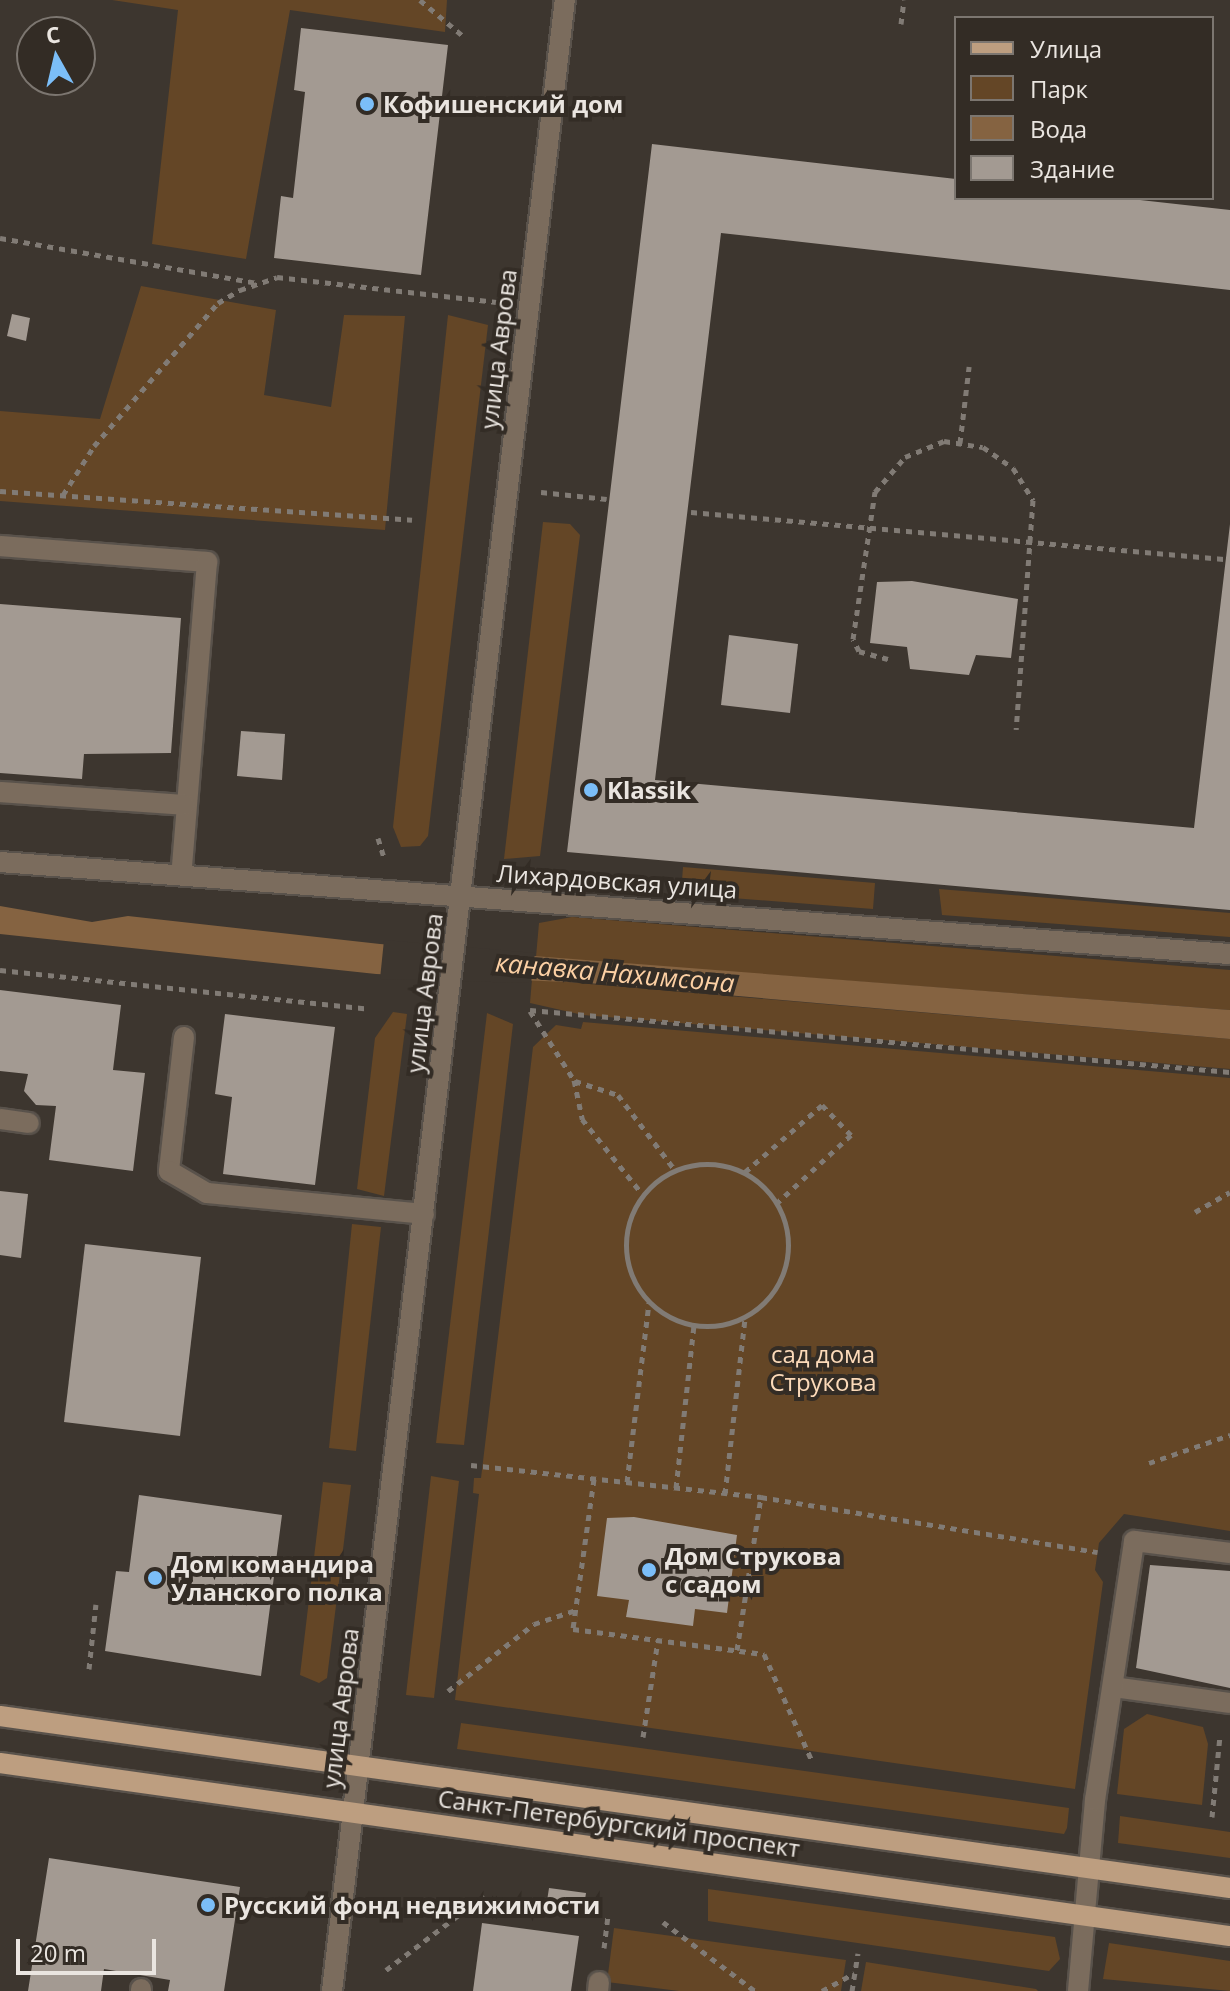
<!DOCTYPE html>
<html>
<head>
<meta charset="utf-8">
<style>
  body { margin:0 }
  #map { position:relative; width:1230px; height:1991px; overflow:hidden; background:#3d362f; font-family:"Open Sans",sans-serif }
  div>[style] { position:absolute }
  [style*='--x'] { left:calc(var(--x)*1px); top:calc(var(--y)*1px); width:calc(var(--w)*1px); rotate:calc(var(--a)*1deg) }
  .green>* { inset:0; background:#644626 }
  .water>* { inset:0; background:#856341 }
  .pier>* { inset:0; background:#3d362f }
  .building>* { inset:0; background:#a39a92 }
  .path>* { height:5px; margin-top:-2.5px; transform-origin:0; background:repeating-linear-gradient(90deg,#817b75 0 6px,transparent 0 12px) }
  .path>.ring { margin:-2.5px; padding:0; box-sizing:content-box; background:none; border:5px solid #817b75; border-radius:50% }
  .roads { filter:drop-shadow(2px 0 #59524b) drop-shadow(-2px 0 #59524b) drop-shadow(0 2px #59524b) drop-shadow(0 -2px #59524b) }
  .minor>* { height:20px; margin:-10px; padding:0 10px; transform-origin:10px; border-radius:10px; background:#7b6c5d }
  .major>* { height:20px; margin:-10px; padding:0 10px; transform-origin:10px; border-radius:10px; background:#bd9e80 }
  .dots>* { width:22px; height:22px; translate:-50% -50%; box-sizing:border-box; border:4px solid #332c25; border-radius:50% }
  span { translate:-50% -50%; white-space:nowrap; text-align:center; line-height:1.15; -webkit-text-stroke:8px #332c25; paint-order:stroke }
  .poi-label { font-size:24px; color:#eae5e0; font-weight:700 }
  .left { translate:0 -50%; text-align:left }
  .street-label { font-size:24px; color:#eae5e0 }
  .park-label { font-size:24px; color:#fcdab9 }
  .water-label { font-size:26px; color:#fcd0a4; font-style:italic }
  .legend { position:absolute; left:954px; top:16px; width:260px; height:184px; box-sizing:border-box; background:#332c25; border:2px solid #7c7670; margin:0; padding:10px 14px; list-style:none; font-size:24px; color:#eae5e0 }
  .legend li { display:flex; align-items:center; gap:16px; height:40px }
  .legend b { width:40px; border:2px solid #7c7670 }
  .north { position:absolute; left:16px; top:16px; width:80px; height:80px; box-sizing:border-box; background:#332c25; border:2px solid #7c7670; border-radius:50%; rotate:352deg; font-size:22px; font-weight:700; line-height:32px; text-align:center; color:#eae5e0 }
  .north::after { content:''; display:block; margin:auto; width:28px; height:36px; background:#7bbef8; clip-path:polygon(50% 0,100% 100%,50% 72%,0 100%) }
  .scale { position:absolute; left:16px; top:1939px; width:140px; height:36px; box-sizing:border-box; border:4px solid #eae5e0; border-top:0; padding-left:10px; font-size:24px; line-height:28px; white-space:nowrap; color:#eae5e0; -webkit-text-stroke:6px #332c25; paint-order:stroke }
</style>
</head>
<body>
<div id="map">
  <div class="green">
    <i style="clip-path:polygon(112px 0,447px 0,445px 32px,290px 10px,246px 259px,152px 244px,178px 10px)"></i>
    <i style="clip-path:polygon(141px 286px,276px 310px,264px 395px,331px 407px,344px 315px,405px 316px,385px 530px,0 501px,0 411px,100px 419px)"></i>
    <i style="clip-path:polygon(448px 315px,488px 325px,428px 836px,420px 846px,401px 847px,393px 827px)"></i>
    <i style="clip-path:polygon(543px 522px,570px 524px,580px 535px,540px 856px,504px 859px)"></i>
    <i style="clip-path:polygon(683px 867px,875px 883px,873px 909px,681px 894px)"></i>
    <i style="clip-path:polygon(939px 889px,1230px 913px,1230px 937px,942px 915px)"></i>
    <i style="clip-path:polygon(572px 917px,1230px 970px,1230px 1010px,536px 957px,539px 923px)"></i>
    <i style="clip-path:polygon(532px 979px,1230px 1039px,1230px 1069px,583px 1015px,530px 1003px)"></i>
    <i style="clip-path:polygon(393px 1012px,407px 1014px,384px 1196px,357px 1189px,375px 1038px)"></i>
    <i style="clip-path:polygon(487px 1013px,513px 1024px,464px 1445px,436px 1443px)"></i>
    <i style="clip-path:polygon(583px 1022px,1230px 1078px,1230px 1531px,1124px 1514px,1099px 1543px,1095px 1570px,1103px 1582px,1075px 1789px,455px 1700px,479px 1494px,473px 1493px,474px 1478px,481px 1478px,533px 1047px,556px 1025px,581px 1029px)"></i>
    <i style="clip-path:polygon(352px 1224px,381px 1227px,356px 1451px,329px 1448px)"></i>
    <i style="clip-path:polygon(431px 1476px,459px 1481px,434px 1698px,406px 1695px)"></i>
    <i style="clip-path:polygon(323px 1482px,351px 1485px,327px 1678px,319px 1683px,300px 1675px)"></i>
    <i style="clip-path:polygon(1147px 1714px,1203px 1727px,1208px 1744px,1202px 1805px,1117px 1794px,1124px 1729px)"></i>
    <i style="clip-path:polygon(461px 1723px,1069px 1808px,1067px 1828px,1064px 1834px,457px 1749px)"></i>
    <i style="clip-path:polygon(1120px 1816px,1230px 1832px,1230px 1858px,1118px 1843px)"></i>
    <i style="clip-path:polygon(708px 1889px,1055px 1937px,1060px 1959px,1049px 1971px,708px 1921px)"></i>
    <i style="clip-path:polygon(614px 1928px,846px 1960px,841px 1991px,679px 1991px,607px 1982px)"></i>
    <i style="clip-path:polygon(1109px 1943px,1230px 1961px,1230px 1991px,1103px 1979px)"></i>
    <i style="clip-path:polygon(866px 1962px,1036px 1989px,1038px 1991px,861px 1991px)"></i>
  </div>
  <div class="water">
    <i style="clip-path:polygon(0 906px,92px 922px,128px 916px,380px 944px,1230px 1010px,1230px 1039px,588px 983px,376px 974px,0 934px)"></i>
  </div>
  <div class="pier">
    <i style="clip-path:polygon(384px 940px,535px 953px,531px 983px,380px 979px)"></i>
  </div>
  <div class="building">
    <i style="clip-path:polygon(301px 28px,448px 45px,421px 275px,274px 258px,281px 196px,293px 198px,305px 92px,294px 90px)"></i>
    <i style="clip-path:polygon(652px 144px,956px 179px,956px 198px,1122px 198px,1230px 210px,1230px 290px,721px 233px,655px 780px,1194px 828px,1230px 524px,1230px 910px,567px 852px)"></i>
    <i style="clip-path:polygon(12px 314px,30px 318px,26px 341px,7px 336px)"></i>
    <i style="clip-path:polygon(912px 581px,1018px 599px,1011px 658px,976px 655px,969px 675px,910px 669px,907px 647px,870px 643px,877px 582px)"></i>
    <i style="clip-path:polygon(0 604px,181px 618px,171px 753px,84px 754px,82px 779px,0 773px)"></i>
    <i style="clip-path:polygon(729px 635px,798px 644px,790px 713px,721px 705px)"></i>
    <i style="clip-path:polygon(241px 731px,285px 734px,282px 780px,237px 776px)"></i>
    <i style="clip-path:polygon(0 990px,121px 1005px,113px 1070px,145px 1073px,133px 1171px,49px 1160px,56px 1106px,36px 1105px,24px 1091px,28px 1074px,0 1071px)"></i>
    <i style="clip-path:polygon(225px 1014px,335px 1027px,315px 1185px,223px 1174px,232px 1097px,215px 1094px)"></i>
    <i style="clip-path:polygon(0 1191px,28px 1194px,21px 1258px,0 1255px)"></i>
    <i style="clip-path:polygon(85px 1244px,201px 1257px,180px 1436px,64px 1422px)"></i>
    <i style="clip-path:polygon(139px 1495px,282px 1515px,261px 1676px,105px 1651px,116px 1571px,129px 1572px)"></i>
    <i style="clip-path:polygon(634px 1517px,737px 1535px,727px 1613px,695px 1609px,693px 1626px,626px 1617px,629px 1600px,597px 1596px,607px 1518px)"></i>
    <i style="clip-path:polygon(1150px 1565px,1230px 1571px,1230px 1688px,1136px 1668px)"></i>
    <i style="clip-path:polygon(49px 1858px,240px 1887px,224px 1991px,168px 1991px,170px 1980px,104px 1969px,101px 1991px,28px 1991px)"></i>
    <i style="clip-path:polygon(549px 1888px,586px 1893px,584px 1906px,547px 1901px)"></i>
    <i style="clip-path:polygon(482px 1923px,579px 1936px,571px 1991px,473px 1991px)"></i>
  </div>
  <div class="path">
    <i style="--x:420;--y:0;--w:56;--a:39.9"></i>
    <i style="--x:901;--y:24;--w:24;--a:-83"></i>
    <i style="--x:0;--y:238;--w:262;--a:9.9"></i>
    <i style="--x:960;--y:443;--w:77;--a:-83.2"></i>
    <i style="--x:0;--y:491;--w:413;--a:4"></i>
    <i style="--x:541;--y:492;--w:66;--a:6.1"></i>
    <i style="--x:63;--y:495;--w:58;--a:-57.7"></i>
    <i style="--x:94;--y:446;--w:189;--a:-49.1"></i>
    <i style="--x:218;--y:303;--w:26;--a:-31"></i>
    <i style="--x:240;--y:290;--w:39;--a:-19"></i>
    <i style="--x:277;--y:277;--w:221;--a:6.5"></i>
    <i style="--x:691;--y:512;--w:535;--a:5.04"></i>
    <i style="--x:888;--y:659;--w:30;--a:-165"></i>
    <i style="--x:859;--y:651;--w:13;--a:-117"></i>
    <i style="--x:853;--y:639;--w:149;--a:-81.5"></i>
    <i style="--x:875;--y:492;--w:46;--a:-49.4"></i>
    <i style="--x:905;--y:457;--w:42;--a:-22.3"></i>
    <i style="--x:944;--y:441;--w:39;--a:9"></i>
    <i style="--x:983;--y:447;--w:37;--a:35"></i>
    <i style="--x:1013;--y:468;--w:38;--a:58"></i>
    <i style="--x:1033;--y:500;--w:230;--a:94.2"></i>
    <i style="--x:378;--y:838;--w:21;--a:73"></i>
    <i style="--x:0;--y:970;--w:371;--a:6"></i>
    <i style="--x:530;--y:1010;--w:703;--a:5.06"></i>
    <i style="--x:530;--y:1011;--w:82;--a:57.5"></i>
    <i style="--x:574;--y:1080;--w:40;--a:78"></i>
    <i style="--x:582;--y:1119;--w:97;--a:51.2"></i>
    <i style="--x:575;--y:1081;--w:45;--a:18"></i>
    <i style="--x:618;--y:1095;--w:94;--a:52.8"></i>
    <i class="ring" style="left:626px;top:1164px;width:157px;height:157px"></i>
    <i style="--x:745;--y:1172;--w:102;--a:-41"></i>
    <i style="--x:822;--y:1105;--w:42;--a:46"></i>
    <i style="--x:851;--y:1135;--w:100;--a:137.4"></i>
    <i style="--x:1195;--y:1212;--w:40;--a:-29.7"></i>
    <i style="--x:1149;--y:1463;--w:86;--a:-19.1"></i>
    <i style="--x:471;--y:1465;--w:292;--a:6.3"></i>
    <i style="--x:761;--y:1497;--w:341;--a:9.3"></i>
    <i style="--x:594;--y:1479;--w:151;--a:98"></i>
    <i style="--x:573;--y:1629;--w:193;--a:7.5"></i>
    <i style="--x:764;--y:1654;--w:117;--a:65.8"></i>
    <i style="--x:627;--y:1482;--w:181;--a:-83"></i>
    <i style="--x:676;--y:1488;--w:163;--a:-83.7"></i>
    <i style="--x:725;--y:1494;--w:177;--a:-83.5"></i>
    <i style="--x:737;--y:1650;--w:155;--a:-81.1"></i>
    <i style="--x:89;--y:1669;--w:65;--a:-83.9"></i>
    <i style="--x:448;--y:1691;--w:109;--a:-37.9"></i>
    <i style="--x:534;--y:1624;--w:44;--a:-18.4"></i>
    <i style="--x:643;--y:1737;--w:98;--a:-81.2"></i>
    <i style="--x:1212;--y:1817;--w:82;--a:-84.4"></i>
    <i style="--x:663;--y:1922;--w:115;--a:36.9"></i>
    <i style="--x:604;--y:1948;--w:35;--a:-83"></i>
    <i style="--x:386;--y:1970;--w:123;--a:-37.1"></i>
    <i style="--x:822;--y:1991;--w:37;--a:-29"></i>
    <i style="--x:852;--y:1991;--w:38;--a:-81"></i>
  </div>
  <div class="roads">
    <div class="minor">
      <i style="--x:0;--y:546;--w:208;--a:4.4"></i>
      <i style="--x:207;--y:562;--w:314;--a:94.7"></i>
      <i style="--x:0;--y:792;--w:185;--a:4"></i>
      <i style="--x:0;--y:862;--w:1233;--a:4.28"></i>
      <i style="--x:184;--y:1037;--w:135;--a:96.4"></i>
      <i style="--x:169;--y:1171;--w:44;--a:30.1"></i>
      <i style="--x:207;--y:1193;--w:218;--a:5.5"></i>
      <i style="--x:0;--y:1119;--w:29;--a:8"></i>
      <i style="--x:1113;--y:1687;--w:118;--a:7.8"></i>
      <i style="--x:141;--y:1991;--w:2;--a:-90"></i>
      <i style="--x:332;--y:1991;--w:2005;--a:-83.33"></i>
      <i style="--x:598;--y:1991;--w:9;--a:-84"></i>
      <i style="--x:1078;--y:1991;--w:192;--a:-84.9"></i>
      <i style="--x:1095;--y:1800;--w:262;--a:-81.4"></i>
      <i style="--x:1134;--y:1541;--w:97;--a:7.1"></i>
    </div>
    <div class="major">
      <i style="--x:0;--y:1716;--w:1242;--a:7.96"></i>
      <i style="--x:0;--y:1763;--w:1242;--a:8.01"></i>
    </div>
  </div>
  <div class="dots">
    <i style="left:367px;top:104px;background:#7bbef8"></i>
    <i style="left:591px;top:790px;background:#7bbef8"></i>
    <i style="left:649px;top:1570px;background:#7bbef8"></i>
    <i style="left:155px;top:1578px;background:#7bbef8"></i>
    <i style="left:208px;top:1905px;background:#7bbef8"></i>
  </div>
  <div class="poi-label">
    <span class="left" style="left:383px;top:104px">Кофишенский дом</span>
    <span class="left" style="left:607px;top:790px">Klassik</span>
    <span class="left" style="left:665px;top:1570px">Дом Струкова<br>с садом</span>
    <span class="left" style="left:171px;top:1578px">Дом командира<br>Уланского полка</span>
    <span class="left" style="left:224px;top:1905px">Русский фонд недвижимости</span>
  </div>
  <div class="street-label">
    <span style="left:498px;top:349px;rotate:-83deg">улица Аврова</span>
    <span style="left:617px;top:881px;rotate:4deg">Лихардовская улица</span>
    <span style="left:424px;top:993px;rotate:-83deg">улица Аврова</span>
    <span style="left:340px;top:1708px;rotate:-83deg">улица Аврова</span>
    <span style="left:619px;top:1823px;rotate:8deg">Санкт-Петербургский проспект</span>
  </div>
  <div class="park-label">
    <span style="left:823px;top:1368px">сад дома<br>Струкова</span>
  </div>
  <div class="water-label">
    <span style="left:615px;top:973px;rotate:5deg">канавка Нахимсона</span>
  </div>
  <ul class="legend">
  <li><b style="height:10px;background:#bd9e80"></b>Улица</li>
  <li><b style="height:22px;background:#644626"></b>Парк</li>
  <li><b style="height:22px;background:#856341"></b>Вода</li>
  <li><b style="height:22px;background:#a39a92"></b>Здание</li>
  </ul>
  <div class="north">С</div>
  <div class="scale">20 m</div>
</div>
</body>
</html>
